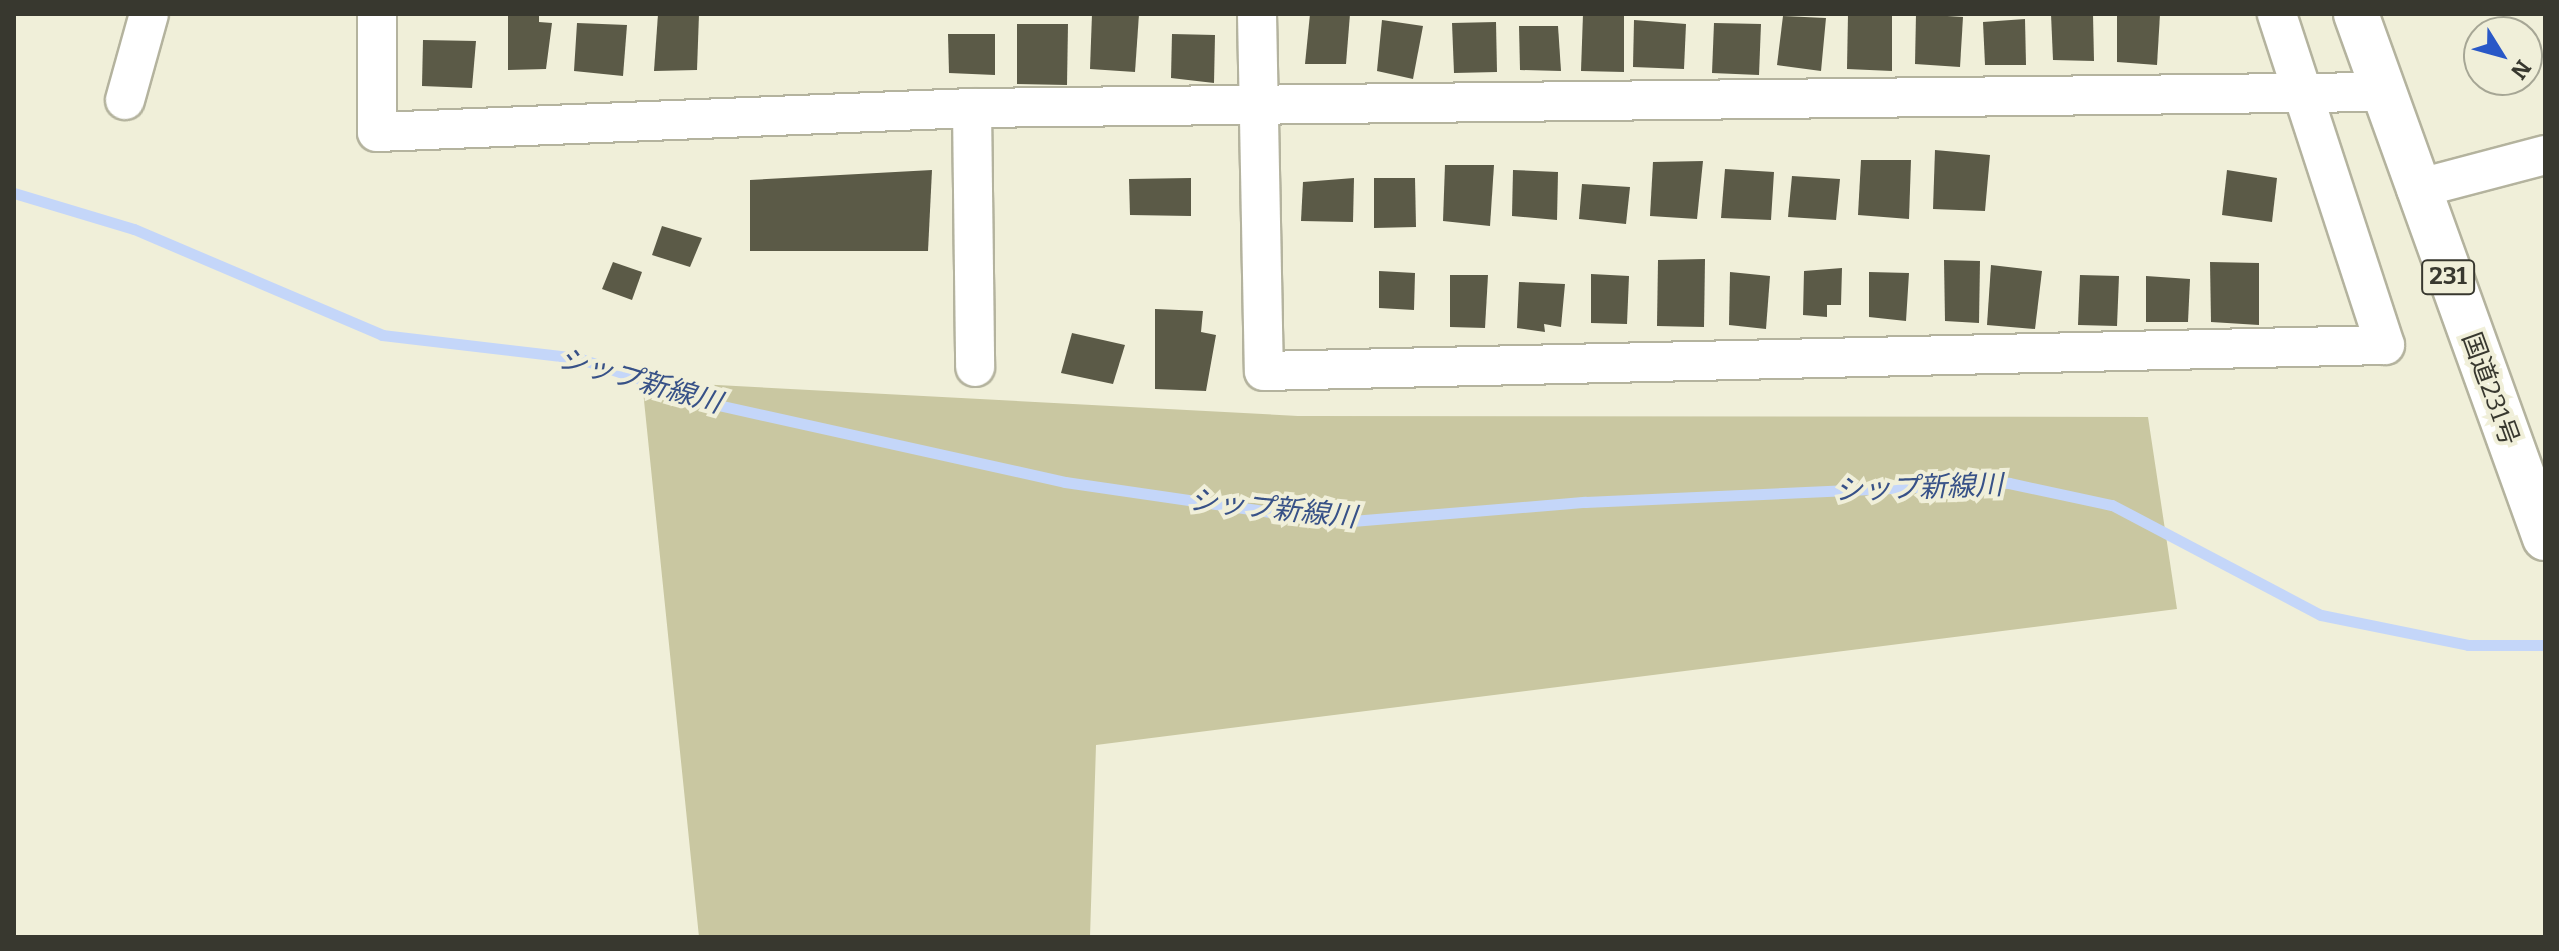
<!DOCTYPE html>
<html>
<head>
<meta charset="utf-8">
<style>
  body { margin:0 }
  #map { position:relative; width:2559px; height:951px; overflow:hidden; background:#f0efd9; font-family:Bitter,"Noto Sans JP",serif }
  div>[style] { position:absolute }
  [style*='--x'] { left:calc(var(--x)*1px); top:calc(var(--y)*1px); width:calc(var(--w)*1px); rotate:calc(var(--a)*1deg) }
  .green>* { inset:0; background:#c9c7a1 }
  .stream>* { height:11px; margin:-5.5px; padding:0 5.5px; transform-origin:5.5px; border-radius:5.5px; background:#c4d6f9 }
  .building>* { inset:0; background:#5b5a47 }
  .roads { filter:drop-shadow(2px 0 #b4b39e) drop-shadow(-2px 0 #b4b39e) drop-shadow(0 2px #b4b39e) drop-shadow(0 -2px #b4b39e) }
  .street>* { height:38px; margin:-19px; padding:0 19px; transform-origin:19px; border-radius:19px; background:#fff }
  .highway>* { height:44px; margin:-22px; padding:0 22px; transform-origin:22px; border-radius:22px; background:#fff }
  span { translate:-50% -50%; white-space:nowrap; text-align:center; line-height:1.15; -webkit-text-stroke:8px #f0efd9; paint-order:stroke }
  .shield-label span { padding:2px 6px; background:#f0efd9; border:2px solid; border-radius:6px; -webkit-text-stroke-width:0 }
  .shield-label { font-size:24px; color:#38382f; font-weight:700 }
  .street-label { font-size:26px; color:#38382f }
  .water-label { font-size:28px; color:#375187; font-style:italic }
  .frame { position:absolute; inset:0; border:16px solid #38382f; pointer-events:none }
  .north { position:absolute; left:2463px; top:16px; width:80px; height:80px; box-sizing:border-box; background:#f0efd9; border:2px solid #a6a695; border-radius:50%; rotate:127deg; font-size:22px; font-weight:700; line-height:32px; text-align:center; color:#38382f }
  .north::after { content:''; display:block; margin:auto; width:28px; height:36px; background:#2958c7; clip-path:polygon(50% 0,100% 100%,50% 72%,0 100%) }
</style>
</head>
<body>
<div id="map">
  <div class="green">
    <i style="clip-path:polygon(642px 381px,1298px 416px,2148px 417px,2177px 609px,1096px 745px,1090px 937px,699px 937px)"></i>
  </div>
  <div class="stream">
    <i style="--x:14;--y:193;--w:125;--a:16.7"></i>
    <i style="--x:134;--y:229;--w:270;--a:23.1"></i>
    <i style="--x:382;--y:335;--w:197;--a:6.7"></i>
    <i style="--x:578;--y:358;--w:148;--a:18.6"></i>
    <i style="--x:718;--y:405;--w:355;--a:12.5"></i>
    <i style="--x:1065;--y:482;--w:278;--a:8.3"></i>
    <i style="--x:1340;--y:522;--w:246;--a:-4.7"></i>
    <i style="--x:1585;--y:502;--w:424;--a:-2.6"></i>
    <i style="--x:2009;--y:483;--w:105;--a:12.1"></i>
    <i style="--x:2112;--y:505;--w:236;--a:27.8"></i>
    <i style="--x:2321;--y:615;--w:150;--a:11.5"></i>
    <i style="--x:2468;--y:645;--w:77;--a:0"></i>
  </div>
  <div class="building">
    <i style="clip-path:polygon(508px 14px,539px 14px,539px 22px,552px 23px,546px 69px,508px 70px)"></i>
    <i style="clip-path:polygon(658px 14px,699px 14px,697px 70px,654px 71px)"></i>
    <i style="clip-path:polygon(1092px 14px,1139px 14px,1135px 72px,1090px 69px)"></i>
    <i style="clip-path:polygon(1310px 14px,1350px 14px,1346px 64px,1305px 64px)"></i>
    <i style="clip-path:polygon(1583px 14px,1624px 14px,1624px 72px,1581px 71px)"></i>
    <i style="clip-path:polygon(1848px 14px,1892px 14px,1892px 71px,1847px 69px)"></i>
    <i style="clip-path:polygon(1916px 14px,1963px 17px,1960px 67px,1915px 64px)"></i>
    <i style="clip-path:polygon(2051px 14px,2093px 14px,2094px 61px,2053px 60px)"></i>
    <i style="clip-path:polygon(2117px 14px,2160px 14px,2157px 65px,2117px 62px)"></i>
    <i style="clip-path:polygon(1783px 16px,1826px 18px,1821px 71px,1777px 65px)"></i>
    <i style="clip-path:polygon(2025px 19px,2026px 65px,1985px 65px,1983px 22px)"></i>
    <i style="clip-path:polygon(1382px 20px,1423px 26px,1413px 79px,1377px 71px)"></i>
    <i style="clip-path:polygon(1634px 20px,1686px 24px,1684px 69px,1633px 67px)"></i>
    <i style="clip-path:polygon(1496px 22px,1497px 72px,1454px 73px,1452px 23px)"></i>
    <i style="clip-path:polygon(577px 23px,627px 25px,623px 76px,574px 71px)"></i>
    <i style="clip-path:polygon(1714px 23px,1761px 24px,1759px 75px,1712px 73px)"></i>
    <i style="clip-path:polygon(1017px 24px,1068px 24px,1067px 85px,1017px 84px)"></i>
    <i style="clip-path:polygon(1519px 26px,1558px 26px,1561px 71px,1520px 70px)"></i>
    <i style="clip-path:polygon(948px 34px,995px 34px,995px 75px,949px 73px)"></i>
    <i style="clip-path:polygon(1172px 34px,1215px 35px,1214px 83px,1171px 78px)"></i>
    <i style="clip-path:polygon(423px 40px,476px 41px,472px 88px,422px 86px)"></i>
    <i style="clip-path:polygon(1935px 150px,1990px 155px,1985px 211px,1933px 209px)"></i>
    <i style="clip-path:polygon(1861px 160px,1911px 160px,1909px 219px,1858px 215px)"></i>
    <i style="clip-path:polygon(1703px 161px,1697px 219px,1650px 216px,1653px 162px)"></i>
    <i style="clip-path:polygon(1445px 165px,1494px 165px,1490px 226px,1443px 221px)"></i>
    <i style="clip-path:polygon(1725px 169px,1774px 172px,1771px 220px,1721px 218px)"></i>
    <i style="clip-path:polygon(932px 170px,928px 251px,750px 251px,750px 180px)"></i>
    <i style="clip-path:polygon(1513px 170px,1558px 172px,1557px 220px,1512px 216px)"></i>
    <i style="clip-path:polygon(2227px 170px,2277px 178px,2272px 222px,2222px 215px)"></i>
    <i style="clip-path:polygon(1792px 176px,1840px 179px,1836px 220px,1788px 217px)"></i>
    <i style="clip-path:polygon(1191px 178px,1191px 216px,1130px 215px,1129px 179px)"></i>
    <i style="clip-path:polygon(1354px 178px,1353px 222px,1301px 221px,1303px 182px)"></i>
    <i style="clip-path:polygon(1374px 178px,1415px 178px,1416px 227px,1374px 228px)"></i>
    <i style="clip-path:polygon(1582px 184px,1630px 187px,1626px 224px,1579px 219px)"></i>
    <i style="clip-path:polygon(662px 226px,702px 238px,690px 267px,652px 255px)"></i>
    <i style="clip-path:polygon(1705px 259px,1704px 327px,1657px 326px,1658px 260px)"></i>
    <i style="clip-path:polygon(1944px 260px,1980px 261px,1979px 323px,1945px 321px)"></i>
    <i style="clip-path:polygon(613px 262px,642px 272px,632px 300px,602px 289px)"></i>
    <i style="clip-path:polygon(2210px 262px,2259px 263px,2259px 325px,2211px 322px)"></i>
    <i style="clip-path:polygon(1991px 265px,2042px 271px,2035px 329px,1987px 325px)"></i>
    <i style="clip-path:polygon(1842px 268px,1841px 305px,1827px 305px,1827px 317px,1803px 315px,1804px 271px)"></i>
    <i style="clip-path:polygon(1379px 271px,1415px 273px,1414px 310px,1379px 308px)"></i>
    <i style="clip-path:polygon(1730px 272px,1770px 276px,1766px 329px,1729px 325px)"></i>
    <i style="clip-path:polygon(1869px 272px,1909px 273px,1906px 321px,1869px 317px)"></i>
    <i style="clip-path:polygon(1591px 274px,1629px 276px,1627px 324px,1591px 323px)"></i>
    <i style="clip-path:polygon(1450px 275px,1488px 275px,1485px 328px,1450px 327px)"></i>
    <i style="clip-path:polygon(2080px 275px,2119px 276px,2117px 326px,2078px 325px)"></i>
    <i style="clip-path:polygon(2146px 276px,2190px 279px,2188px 322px,2146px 322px)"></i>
    <i style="clip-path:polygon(1519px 282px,1565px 284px,1561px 327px,1544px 324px,1545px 332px,1517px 328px)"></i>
    <i style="clip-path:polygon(1155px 309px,1203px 311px,1201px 332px,1216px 335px,1206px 391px,1155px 389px)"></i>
    <i style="clip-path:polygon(1072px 333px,1125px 345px,1113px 384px,1061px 373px)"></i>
  </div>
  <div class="roads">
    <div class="street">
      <i style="--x:377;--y:14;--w:118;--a:90"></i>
      <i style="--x:377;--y:132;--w:595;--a:-2.31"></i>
      <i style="--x:972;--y:108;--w:1411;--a:-0.65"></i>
      <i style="--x:1257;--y:14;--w:357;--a:88.9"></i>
      <i style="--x:1264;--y:371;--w:1121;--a:-1.33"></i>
      <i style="--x:2385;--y:345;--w:348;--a:-108.1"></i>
      <i style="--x:125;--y:100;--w:89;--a:-74.4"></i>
      <i style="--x:972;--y:108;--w:259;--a:89.3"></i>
      <i style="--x:2416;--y:189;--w:133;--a:-14.8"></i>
    </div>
    <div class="highway">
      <i style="--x:2356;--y:14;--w:557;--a:70.17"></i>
    </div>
  </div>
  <div class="shield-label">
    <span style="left:2448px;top:277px">231</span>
  </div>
  <div class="street-label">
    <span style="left:2490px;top:389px;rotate:70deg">国道231号</span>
  </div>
  <div class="water-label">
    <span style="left:640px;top:381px;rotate:16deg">シップ新線川</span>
    <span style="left:1919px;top:488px;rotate:-2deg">シップ新線川</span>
    <span style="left:1273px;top:509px;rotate:6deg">シップ新線川</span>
  </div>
  <div class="frame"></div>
  <div class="north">N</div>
</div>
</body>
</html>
